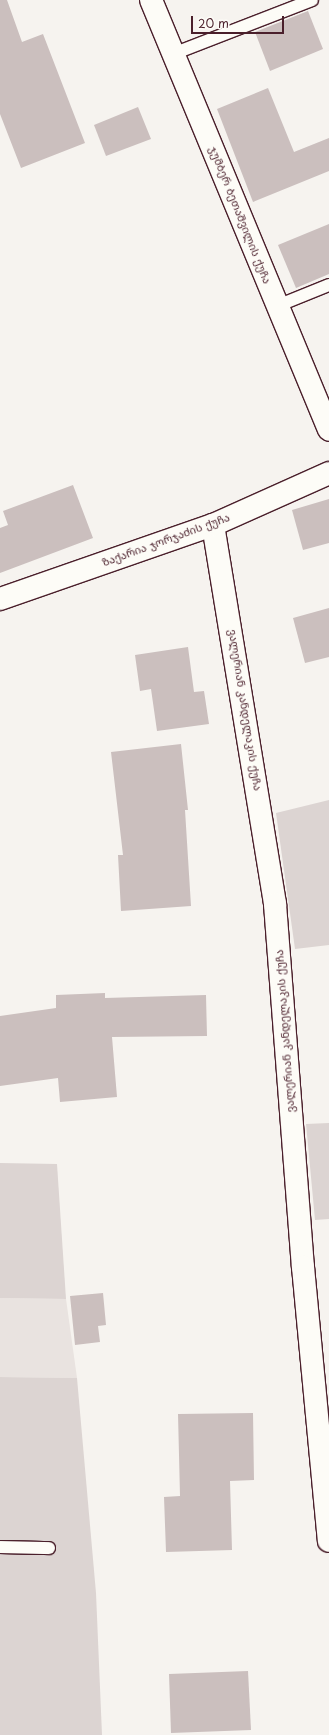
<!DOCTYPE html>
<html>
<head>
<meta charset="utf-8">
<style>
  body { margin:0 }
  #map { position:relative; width:329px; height:1735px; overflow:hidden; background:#f6f3ef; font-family:"Playpen Sans","Noto Sans Georgian",sans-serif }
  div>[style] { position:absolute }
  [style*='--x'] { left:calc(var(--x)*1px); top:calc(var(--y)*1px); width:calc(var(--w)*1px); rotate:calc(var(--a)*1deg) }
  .built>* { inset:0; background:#e9e3e0 }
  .green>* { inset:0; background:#dcd4d2 }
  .building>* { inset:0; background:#cbbfbe }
  .roads { filter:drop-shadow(1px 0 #4a1f2b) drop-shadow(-1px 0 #4a1f2b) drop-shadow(0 1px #4a1f2b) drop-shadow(0 -1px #4a1f2b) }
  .service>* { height:12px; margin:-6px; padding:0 6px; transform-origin:6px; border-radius:6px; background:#fdfcf7 }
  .minor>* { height:22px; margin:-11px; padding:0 11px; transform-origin:11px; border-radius:11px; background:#fdfcf7 }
  .tertiary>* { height:22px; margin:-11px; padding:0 11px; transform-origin:11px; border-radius:11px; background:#fdfcf7 }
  span { translate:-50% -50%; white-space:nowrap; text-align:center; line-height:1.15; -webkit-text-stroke:3.5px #fdfcf7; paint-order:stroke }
  .street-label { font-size:11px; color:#4a1f2b }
  .scale { position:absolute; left:191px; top:16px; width:93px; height:18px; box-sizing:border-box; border:2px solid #4a1f2b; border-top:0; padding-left:5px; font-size:12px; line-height:14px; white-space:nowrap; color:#4a1f2b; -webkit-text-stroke:3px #fdfcf7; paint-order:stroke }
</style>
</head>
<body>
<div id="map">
  <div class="built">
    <i style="clip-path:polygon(0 1298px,66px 1299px,77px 1378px,0 1377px)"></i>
  </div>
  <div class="green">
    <i style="clip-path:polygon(329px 800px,329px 945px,295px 949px,276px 813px)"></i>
    <i style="clip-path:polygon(329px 1123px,329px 1219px,315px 1220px,306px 1124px)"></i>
    <i style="clip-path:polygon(0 1163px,57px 1164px,66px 1299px,0 1298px)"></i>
    <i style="clip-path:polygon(0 1377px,77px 1378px,96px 1593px,102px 1735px,0 1735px)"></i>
  </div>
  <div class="building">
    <i style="clip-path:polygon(0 0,7px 0,22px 42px,43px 34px,85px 143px,21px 168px,0 114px)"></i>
    <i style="clip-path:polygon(308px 11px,323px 49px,270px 71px,255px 32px)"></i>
    <i style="clip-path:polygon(268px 88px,294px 152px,329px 138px,329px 171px,253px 202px,217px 109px)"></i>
    <i style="clip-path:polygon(138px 107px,151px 139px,106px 156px,94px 125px)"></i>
    <i style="clip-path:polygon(329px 224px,329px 274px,296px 288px,278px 245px)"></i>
    <i style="clip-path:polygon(73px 485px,93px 538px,0 573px,0 528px,8px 525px,3px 511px)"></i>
    <i style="clip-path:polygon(329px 499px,329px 543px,303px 550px,292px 510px)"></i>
    <i style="clip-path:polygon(329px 608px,329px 657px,305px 663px,293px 618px)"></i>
    <i style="clip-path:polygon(188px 647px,194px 692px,204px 691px,209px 724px,157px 731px,151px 689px,140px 691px,135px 655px)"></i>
    <i style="clip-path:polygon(181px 744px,188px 810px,185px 810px,191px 906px,121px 911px,118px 855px,123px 855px,111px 752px)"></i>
    <i style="clip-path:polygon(105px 993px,105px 998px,206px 995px,207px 1036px,112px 1037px,117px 1097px,60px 1102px,58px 1078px,0 1086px,0 1016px,56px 1008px,56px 995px)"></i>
    <i style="clip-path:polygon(103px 1293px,106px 1325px,98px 1326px,100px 1342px,75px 1345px,70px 1296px)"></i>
    <i style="clip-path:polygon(253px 1413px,254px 1480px,230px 1481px,232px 1550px,166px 1552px,164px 1497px,180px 1496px,178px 1414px)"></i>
    <i style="clip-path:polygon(248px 1671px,251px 1730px,171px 1733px,169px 1674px)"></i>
  </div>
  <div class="roads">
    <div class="service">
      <i style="--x:173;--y:54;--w:149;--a:-21.2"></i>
      <i style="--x:277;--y:306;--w:56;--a:-22"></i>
      <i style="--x:0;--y:1547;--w:49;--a:1.2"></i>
    </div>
    <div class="minor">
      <i style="--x:151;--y:0;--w:465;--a:67.5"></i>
      <i style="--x:213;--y:525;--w:384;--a:80.7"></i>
      <i style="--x:275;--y:904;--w:364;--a:85.6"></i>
      <i style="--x:303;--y:1267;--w:275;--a:84.6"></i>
    </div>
    <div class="tertiary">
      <i style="--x:0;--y:599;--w:225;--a:-19.2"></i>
      <i style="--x:213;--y:525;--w:127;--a:-24.1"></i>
    </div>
  </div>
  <div class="street-label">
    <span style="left:240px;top:215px;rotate:68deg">ჯუმბერ ბეთაშვილის ქუჩა</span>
    <span style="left:166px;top:540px;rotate:-20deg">ზაქარია ჯორჯაძის ქუჩა</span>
    <span style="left:245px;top:710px;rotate:81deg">ვალერიან კანდელაკის ქუჩა</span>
    <span style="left:285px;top:1031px;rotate:-94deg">ვალერიან კანდელაკის ქუჩა</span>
  </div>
  <div class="scale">20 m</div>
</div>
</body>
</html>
